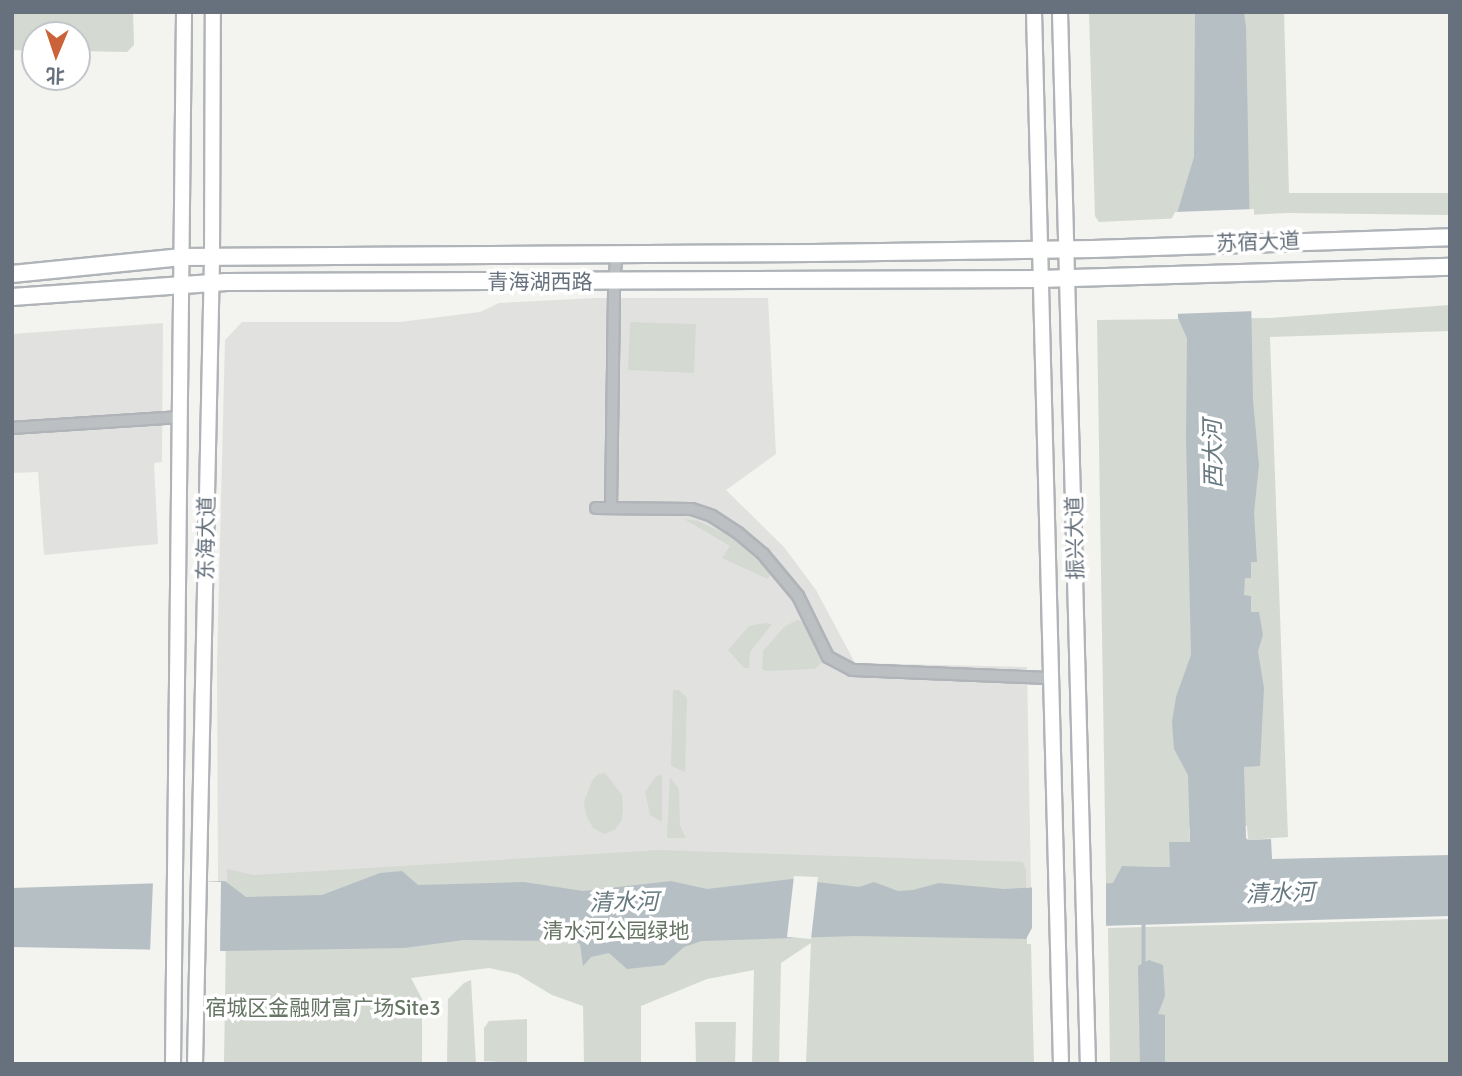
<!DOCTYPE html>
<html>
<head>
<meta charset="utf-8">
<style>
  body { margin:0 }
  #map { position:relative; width:1462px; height:1076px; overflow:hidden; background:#f3f3f0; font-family:Signika,"Noto Sans SC",sans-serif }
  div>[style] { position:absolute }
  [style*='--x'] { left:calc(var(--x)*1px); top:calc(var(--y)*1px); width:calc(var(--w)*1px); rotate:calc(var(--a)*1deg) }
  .built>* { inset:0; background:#e1e2e0 }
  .green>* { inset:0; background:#d4d9d2 }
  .water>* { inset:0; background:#b6bfc3 }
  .pier>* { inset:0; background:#f3f3f0 }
  .stream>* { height:3.5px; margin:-1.75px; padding:0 1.75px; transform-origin:1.75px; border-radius:1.75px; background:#b6bfc3 }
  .roads { filter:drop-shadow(2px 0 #b0b4b8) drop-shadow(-2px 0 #b0b4b8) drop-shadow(0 2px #b0b4b8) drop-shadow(0 -2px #b0b4b8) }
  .street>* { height:10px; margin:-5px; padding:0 5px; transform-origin:5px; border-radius:5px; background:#bdc0c3 }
  .secondary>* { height:14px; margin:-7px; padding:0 7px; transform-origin:7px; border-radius:7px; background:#fff }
  .primary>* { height:16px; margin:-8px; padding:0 8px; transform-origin:8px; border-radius:8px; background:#fff }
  span { translate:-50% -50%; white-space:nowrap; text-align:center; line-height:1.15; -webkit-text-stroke:7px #fff; paint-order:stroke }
  .street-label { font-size:21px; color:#66717d }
  .park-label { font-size:21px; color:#667564 }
  .water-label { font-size:23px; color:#677981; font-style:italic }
  .frame { position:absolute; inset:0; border:14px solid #66717d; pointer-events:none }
  .north { position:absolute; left:21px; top:21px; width:70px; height:70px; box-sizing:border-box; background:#fff; border:2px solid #c2c6cb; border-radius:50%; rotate:182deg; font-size:19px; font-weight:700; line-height:28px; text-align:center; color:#66717d }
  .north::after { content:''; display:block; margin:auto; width:24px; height:32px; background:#ca6339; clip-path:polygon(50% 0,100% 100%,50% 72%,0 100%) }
</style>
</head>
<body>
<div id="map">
  <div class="built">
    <i style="clip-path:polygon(594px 298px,768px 298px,776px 454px,726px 490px,784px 547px,816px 590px,855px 663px,1027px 667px,1031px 887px,245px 897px,225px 882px,218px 882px,217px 663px,225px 340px,242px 322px,400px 322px,480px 312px,499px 303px)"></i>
    <i style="clip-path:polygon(163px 323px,162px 462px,154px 463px,158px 544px,44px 555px,38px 472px,12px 473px,12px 334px)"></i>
  </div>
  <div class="green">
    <i style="clip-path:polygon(12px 12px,133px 12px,134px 45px,127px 52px,77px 51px,77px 35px,35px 35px,35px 51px,12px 50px)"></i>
    <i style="clip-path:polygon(1089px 12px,1284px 12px,1289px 193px,1450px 193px,1450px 215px,1288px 213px,1099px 222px,1095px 216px)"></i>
    <i style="clip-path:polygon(1450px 305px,1450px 331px,1270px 337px,1288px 837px,1248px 840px,1247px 826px,1189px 828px,1190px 842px,1170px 867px,1122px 866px,1114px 883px,1106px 884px,1097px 320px,1269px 318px)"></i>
    <i style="clip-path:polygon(630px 322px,696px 324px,694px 373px,628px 370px)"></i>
    <i style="clip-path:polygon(684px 519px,698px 521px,728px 535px,768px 569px,771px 574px,768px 579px,722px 558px,730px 546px)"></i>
    <i style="clip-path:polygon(797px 620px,804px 622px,823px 661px,815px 669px,766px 671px,762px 669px,763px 651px,784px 627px)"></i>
    <i style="clip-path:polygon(765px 623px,772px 624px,750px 652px,749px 668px,744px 668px,728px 650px,749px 626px)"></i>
    <i style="clip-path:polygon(673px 690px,679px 690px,687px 698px,685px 772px,671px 766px)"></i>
    <i style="clip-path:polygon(605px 773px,622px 795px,623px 808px,622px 820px,615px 830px,604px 834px,593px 828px,586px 815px,584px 802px,592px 781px,598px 774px)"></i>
    <i style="clip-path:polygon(662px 775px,662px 822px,650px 815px,645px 792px,656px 776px)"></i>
    <i style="clip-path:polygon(670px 777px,679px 789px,680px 825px,686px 838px,667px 838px)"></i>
    <i style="clip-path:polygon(658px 850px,1023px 862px,1026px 870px,1027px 944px,1031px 944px,1034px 1064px,806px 1064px,811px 943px,781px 963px,779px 1064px,752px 1064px,754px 970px,707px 979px,641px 1006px,641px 1064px,584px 1064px,583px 1006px,552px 995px,517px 974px,489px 968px,411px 978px,422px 999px,422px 1064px,224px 1064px,227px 869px,254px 875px)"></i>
    <i style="clip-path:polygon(1450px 919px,1450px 1064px,1110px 1064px,1108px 928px)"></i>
    <i style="clip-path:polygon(471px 980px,476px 1064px,447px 1064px,448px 999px,464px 983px)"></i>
    <i style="clip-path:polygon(527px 1019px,527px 1064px,484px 1061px,484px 1028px,489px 1021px)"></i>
    <i style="clip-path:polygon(695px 1022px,736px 1022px,735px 1064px,696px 1064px)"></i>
  </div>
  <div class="water">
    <i style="clip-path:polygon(1195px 12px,1244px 12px,1246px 27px,1253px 400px,1259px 465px,1254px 513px,1257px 562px,1251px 562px,1251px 578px,1245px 578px,1244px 595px,1251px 596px,1251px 612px,1259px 612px,1263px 635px,1258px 651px,1264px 688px,1260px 766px,1244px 767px,1246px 838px,1248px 840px,1271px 839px,1272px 859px,1450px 855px,1450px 916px,1032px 928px,1026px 939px,855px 936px,702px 941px,684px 947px,664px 965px,627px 969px,609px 953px,591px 957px,583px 966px,580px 944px,573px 941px,464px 940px,404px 948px,224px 951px,12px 947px,12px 888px,225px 881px,246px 897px,322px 895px,380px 873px,402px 871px,418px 885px,524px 882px,583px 891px,671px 881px,707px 889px,792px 879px,859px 887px,874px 882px,898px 891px,913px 890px,939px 883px,1004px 889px,1113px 883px,1122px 866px,1170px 867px,1169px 842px,1190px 842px,1188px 775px,1174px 749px,1172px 722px,1176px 697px,1191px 655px,1186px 438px,1187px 338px,1178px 318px,1175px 220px,1194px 157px)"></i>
    <i style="clip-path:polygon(1149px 960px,1163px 965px,1165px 996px,1158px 1014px,1165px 1015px,1165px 1064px,1140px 1064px,1138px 966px)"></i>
  </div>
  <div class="pier">
    <i style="clip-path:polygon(1254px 209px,1255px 311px,1174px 314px,1171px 220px,1175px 212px)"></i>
    <i style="clip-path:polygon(794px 876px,818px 877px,811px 939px,787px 937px)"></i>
    <i style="clip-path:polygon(1106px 880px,1106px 930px,1034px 931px,1032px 936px,1032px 884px)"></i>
    <i style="clip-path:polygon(153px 881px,221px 882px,220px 954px,150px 953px)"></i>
  </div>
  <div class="stream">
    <i style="--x:1144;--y:922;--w:45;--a:90"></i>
  </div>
  <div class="roads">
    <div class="street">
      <i style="--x:12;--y:428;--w:168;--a:-3.7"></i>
      <i style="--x:596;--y:508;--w:96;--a:0.6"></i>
      <i style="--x:692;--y:509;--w:21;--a:19"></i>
      <i style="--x:712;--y:516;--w:31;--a:33"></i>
      <i style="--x:738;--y:533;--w:33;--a:40"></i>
      <i style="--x:763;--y:554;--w:55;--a:50.2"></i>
      <i style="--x:798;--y:596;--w:68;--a:63.8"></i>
      <i style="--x:828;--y:657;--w:27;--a:28"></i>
      <i style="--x:852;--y:670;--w:198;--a:2.3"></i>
      <i style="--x:611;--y:508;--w:227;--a:-89.2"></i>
      <i style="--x:614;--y:281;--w:27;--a:-84"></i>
    </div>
    <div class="secondary">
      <i style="--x:1034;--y:12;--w:1052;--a:88.53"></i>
      <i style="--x:1060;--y:12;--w:1052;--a:88.48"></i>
      <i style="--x:173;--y:1064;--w:1052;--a:-89.4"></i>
      <i style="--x:195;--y:1064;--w:807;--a:-88.79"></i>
      <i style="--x:212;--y:257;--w:245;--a:-89.8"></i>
    </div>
    <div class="primary">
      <i style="--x:12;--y:274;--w:171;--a:-5.7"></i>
      <i style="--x:182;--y:257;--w:631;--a:-0.36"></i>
      <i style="--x:813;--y:253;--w:280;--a:-0.8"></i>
      <i style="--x:1093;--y:249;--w:357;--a:-1.9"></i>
      <i style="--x:12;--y:297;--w:215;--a:-4"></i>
      <i style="--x:226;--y:282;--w:813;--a:-0.21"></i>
      <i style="--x:1039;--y:279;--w:411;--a:-1.7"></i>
    </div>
  </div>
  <div class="street-label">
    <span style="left:1258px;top:242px;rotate:-2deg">苏宿大道</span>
    <span style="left:540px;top:282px">青海湖西路</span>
    <span style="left:206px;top:538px;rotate:-89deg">东海大道</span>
    <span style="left:1075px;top:538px;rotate:-91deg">振兴大道</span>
  </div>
  <div class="park-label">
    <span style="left:616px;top:931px">清水河公园绿地</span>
    <span style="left:323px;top:1008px">宿城区金融财富广场Site3</span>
  </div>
  <div class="water-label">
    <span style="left:1214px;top:454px;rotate:-91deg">西大河</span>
    <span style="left:1280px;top:894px;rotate:-2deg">清水河</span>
    <span style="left:624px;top:903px;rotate:-1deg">清水河</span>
  </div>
  <div class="frame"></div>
  <div class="north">北</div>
</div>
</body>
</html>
